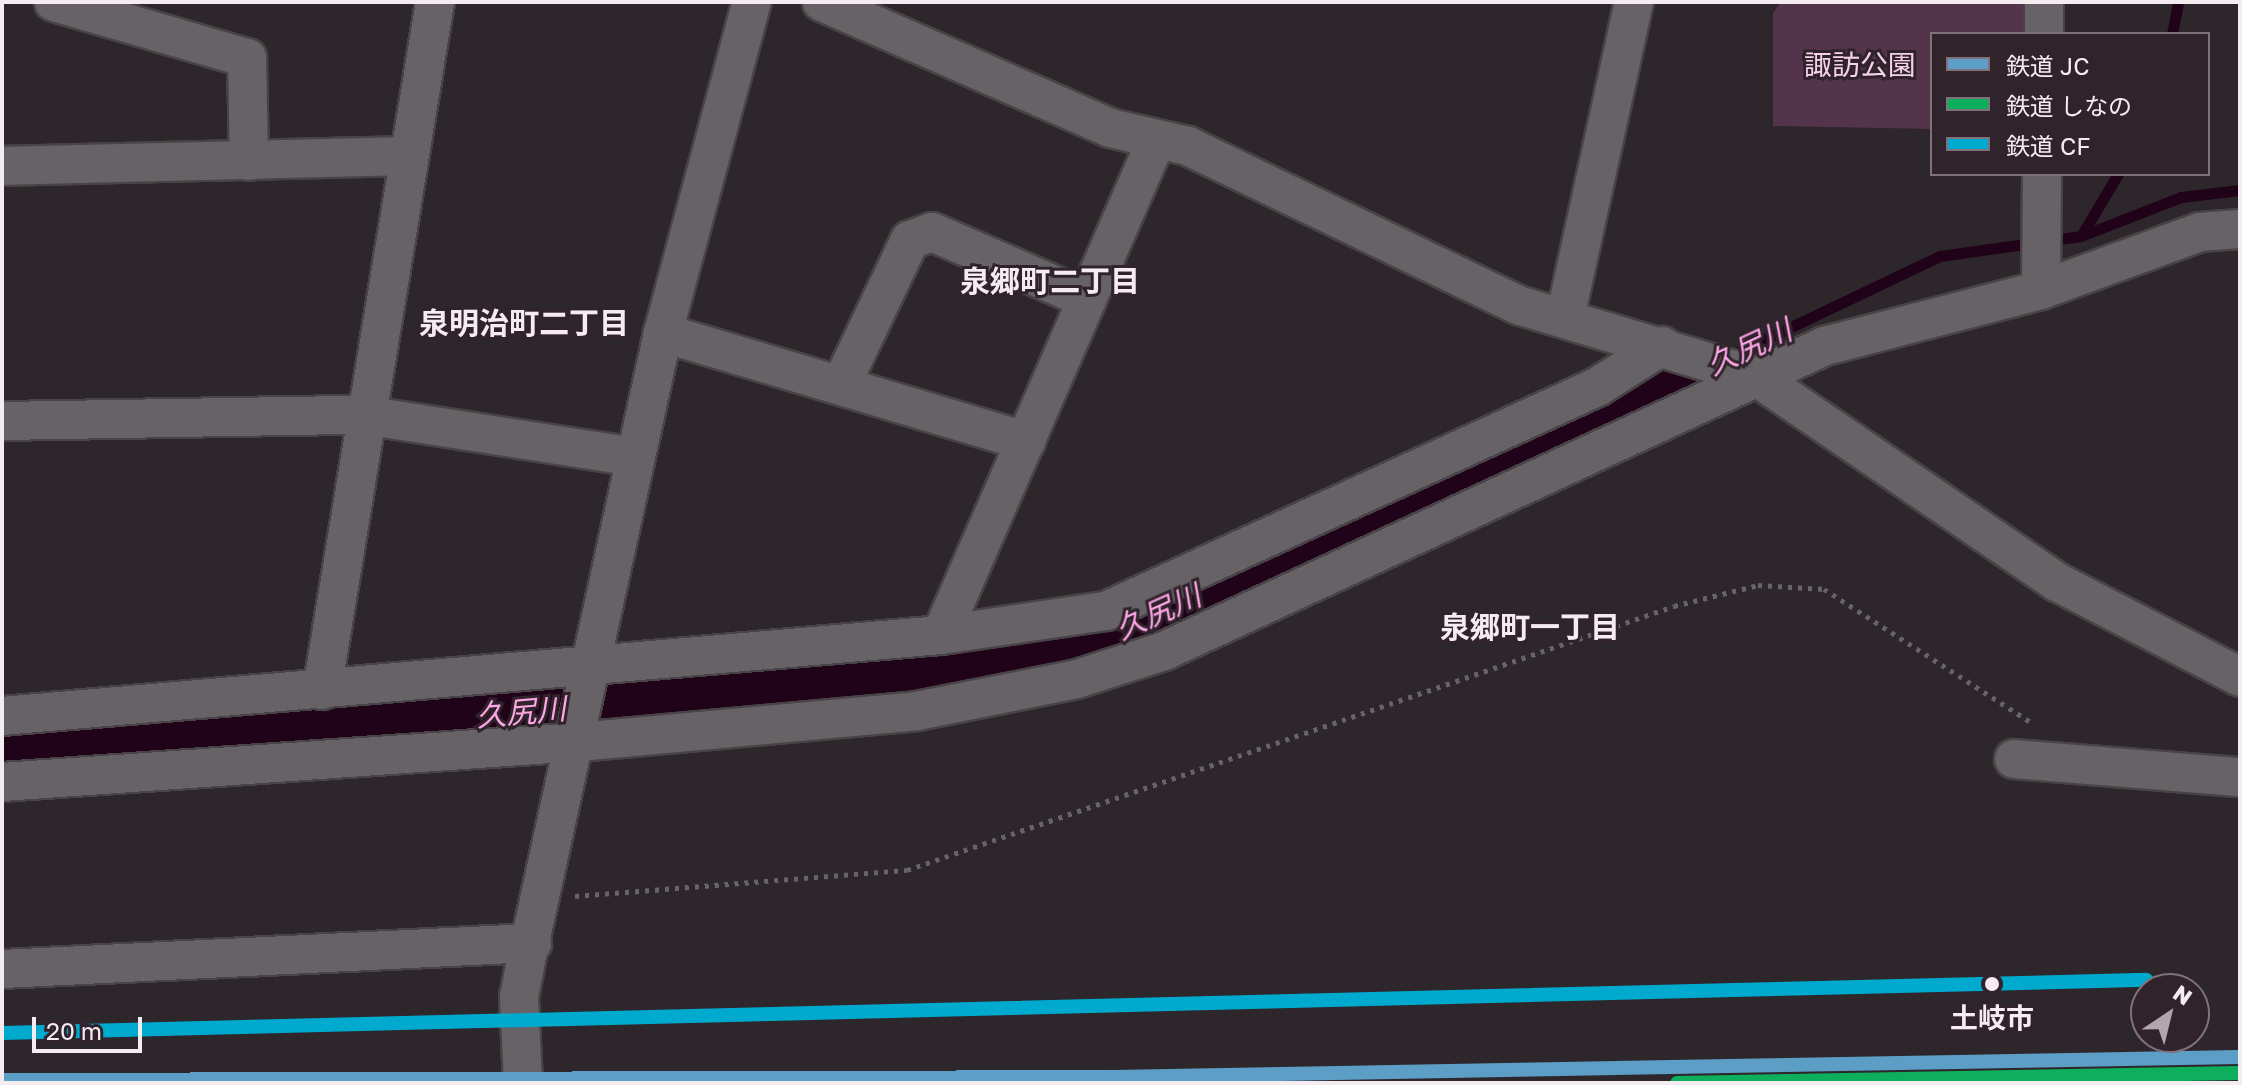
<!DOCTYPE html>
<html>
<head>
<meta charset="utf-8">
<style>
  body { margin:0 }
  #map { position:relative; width:2242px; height:1085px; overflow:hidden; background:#2d262b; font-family:"Golos Text","Noto Sans JP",sans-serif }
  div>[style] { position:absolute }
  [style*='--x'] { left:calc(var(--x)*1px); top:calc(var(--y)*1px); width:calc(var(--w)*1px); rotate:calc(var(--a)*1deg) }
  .green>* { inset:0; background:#53344a }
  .stream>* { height:11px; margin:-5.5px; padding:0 5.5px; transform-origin:5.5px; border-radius:5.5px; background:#200319 }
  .river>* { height:66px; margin:-33px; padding:0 33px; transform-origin:33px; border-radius:33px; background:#200319 }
  .path>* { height:5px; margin-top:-2.5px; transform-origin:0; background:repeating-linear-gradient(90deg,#676366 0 4px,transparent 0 10px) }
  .roads { filter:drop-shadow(2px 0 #484346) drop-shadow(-2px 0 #484346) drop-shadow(0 2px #484346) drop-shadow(0 -2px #484346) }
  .minor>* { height:38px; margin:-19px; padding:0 19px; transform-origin:19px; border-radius:19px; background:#666265 }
  .rail-1>* { height:14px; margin:-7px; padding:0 7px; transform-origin:7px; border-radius:7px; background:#5d9ec6 }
  .rail-2>* { height:14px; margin:-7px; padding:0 7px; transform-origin:7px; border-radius:7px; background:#0daf5c }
  .rail-3>* { height:14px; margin:-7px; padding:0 7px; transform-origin:7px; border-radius:7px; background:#00a9ce }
  .dots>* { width:22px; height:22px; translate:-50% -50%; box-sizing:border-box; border:4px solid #30232c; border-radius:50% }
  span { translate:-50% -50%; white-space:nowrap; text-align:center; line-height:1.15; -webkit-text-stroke:6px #30232c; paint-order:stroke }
  .park-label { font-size:28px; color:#f6d2ea }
  .stop-label { font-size:28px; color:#f5ecf2; font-weight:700 }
  .neighbourhood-label { font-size:30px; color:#f5ecf2; font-weight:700 }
  .water-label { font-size:30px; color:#fea7e5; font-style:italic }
  .frame { position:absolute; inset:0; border:4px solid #f5ecf2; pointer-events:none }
  .legend { position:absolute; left:1930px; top:32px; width:280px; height:144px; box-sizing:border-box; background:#30232c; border:2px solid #7f737b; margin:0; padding:10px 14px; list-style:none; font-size:24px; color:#f5ecf2 }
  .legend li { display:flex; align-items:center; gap:16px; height:40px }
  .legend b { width:40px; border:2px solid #7f737b }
  .north { position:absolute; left:2130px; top:973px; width:80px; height:80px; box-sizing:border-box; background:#30232c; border:2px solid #7f737b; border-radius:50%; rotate:35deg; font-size:22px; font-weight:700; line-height:32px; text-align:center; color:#f5ecf2 }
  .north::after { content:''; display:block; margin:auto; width:28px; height:36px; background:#afa7ac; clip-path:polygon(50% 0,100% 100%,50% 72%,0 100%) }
  .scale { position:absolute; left:32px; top:1017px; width:110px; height:36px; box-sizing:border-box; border:4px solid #f5ecf2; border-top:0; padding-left:10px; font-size:24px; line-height:28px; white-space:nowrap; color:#f5ecf2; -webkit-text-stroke:6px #30232c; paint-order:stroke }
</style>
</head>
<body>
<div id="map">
  <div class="green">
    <i style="clip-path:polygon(1781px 2px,2024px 2px,2024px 34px,1932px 34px,1932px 129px,1773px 126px,1773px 13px)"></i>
  </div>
  <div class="stream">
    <i style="--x:2172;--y:34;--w:33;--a:-79"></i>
    <i style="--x:2081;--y:236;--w:72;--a:-59.2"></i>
    <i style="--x:1728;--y:357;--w:235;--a:-25.5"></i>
    <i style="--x:1940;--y:256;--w:142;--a:-8.1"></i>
    <i style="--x:2081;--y:236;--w:107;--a:-21.3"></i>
    <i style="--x:2181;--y:197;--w:59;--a:-6.8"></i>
    <i style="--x:1671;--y:384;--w:30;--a:-26"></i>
  </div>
  <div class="river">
    <i style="--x:2;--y:753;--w:642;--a:-4.47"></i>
    <i style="--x:642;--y:703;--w:444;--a:-7.4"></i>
    <i style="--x:1082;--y:646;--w:645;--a:-23.98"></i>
  </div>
  <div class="path">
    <i style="--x:575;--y:896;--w:333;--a:-4.5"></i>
    <i style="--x:907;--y:870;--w:811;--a:-18.99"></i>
    <i style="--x:1674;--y:606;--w:87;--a:-14"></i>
    <i style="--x:1758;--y:585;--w:66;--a:3.5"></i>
    <i style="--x:1824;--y:589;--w:245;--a:32.8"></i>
  </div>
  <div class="roads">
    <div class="minor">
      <i style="--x:54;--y:2;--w:201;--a:16.2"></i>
      <i style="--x:247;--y:58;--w:103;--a:88.9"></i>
      <i style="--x:822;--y:2;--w:314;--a:23.6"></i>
      <i style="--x:1110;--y:128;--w:80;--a:13"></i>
      <i style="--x:1188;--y:146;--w:369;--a:25.7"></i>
      <i style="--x:1521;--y:306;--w:244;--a:16.7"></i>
      <i style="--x:1755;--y:376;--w:366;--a:34.3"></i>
      <i style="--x:2057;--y:582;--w:206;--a:27.4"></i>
      <i style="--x:2044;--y:34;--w:32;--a:-90"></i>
      <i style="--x:2;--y:166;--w:407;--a:-1.4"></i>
      <i style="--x:2041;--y:290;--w:116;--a:-89.5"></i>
      <i style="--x:1565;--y:318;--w:323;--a:-77.7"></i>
      <i style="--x:663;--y:333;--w:379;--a:16.6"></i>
      <i style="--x:842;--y:383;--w:158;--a:-64.6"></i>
      <i style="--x:910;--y:240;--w:23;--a:-20"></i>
      <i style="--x:932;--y:232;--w:169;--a:23.4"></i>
      <i style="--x:2;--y:421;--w:361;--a:-1"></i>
      <i style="--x:363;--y:415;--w:274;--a:8.8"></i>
      <i style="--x:941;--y:635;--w:539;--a:-66.48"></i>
      <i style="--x:322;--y:690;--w:697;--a:-80.67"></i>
      <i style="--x:2;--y:716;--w:942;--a:-4.93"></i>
      <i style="--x:941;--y:635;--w:167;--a:-8.3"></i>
      <i style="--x:1106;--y:611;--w:540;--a:-24.52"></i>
      <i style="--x:1597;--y:387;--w:77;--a:-32.2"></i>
      <i style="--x:2014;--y:759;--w:227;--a:4.6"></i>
      <i style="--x:2;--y:782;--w:577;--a:-3.97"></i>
      <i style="--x:578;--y:742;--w:340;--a:-5.2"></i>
      <i style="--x:917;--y:711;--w:163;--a:-11.3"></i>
      <i style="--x:1077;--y:679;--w:91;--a:-17.8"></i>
      <i style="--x:1164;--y:651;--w:728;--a:-24.77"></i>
      <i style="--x:1825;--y:346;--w:223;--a:-14.5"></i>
      <i style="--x:2041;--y:290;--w:169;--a:-20"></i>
      <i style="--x:2200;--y:232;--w:40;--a:-4.3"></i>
      <i style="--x:2;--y:969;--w:531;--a:-2.81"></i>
      <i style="--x:523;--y:1083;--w:86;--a:-92.7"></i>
      <i style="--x:519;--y:997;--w:33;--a:-79"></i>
      <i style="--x:525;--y:965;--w:647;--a:-77.68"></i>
      <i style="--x:663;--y:333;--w:343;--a:-75"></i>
    </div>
  </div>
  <div class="rail-1">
    <i style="--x:2;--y:1080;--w:1111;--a:-0.15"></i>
    <i style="--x:1113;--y:1077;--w:1127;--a:-1.02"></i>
  </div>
  <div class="rail-2">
    <i style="--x:1677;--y:1083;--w:563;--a:-1.02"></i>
  </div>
  <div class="rail-3">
    <i style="--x:2;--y:1033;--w:2145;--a:-1.42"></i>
  </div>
  <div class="dots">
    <i style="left:1992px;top:984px;background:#f5ecf2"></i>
  </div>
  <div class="park-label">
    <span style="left:1860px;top:65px">諏訪公園</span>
  </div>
  <div class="stop-label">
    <span style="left:1992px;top:1018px">土岐市</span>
  </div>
  <div class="neighbourhood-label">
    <span style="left:1050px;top:281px">泉郷町二丁目</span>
    <span style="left:524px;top:323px">泉明治町二丁目</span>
    <span style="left:1530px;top:627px">泉郷町一丁目</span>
  </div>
  <div class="water-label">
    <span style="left:1749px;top:347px;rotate:-25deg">久尻川</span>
    <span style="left:1158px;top:612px;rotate:-24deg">久尻川</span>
    <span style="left:521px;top:712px;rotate:-5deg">久尻川</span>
  </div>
  <div class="frame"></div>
  <ul class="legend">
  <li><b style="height:10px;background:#5d9ec6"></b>鉄道 JC</li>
  <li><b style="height:10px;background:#0daf5c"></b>鉄道 しなの</li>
  <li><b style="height:10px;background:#00a9ce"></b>鉄道 CF</li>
  </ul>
  <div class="north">N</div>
  <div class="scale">20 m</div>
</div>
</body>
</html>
